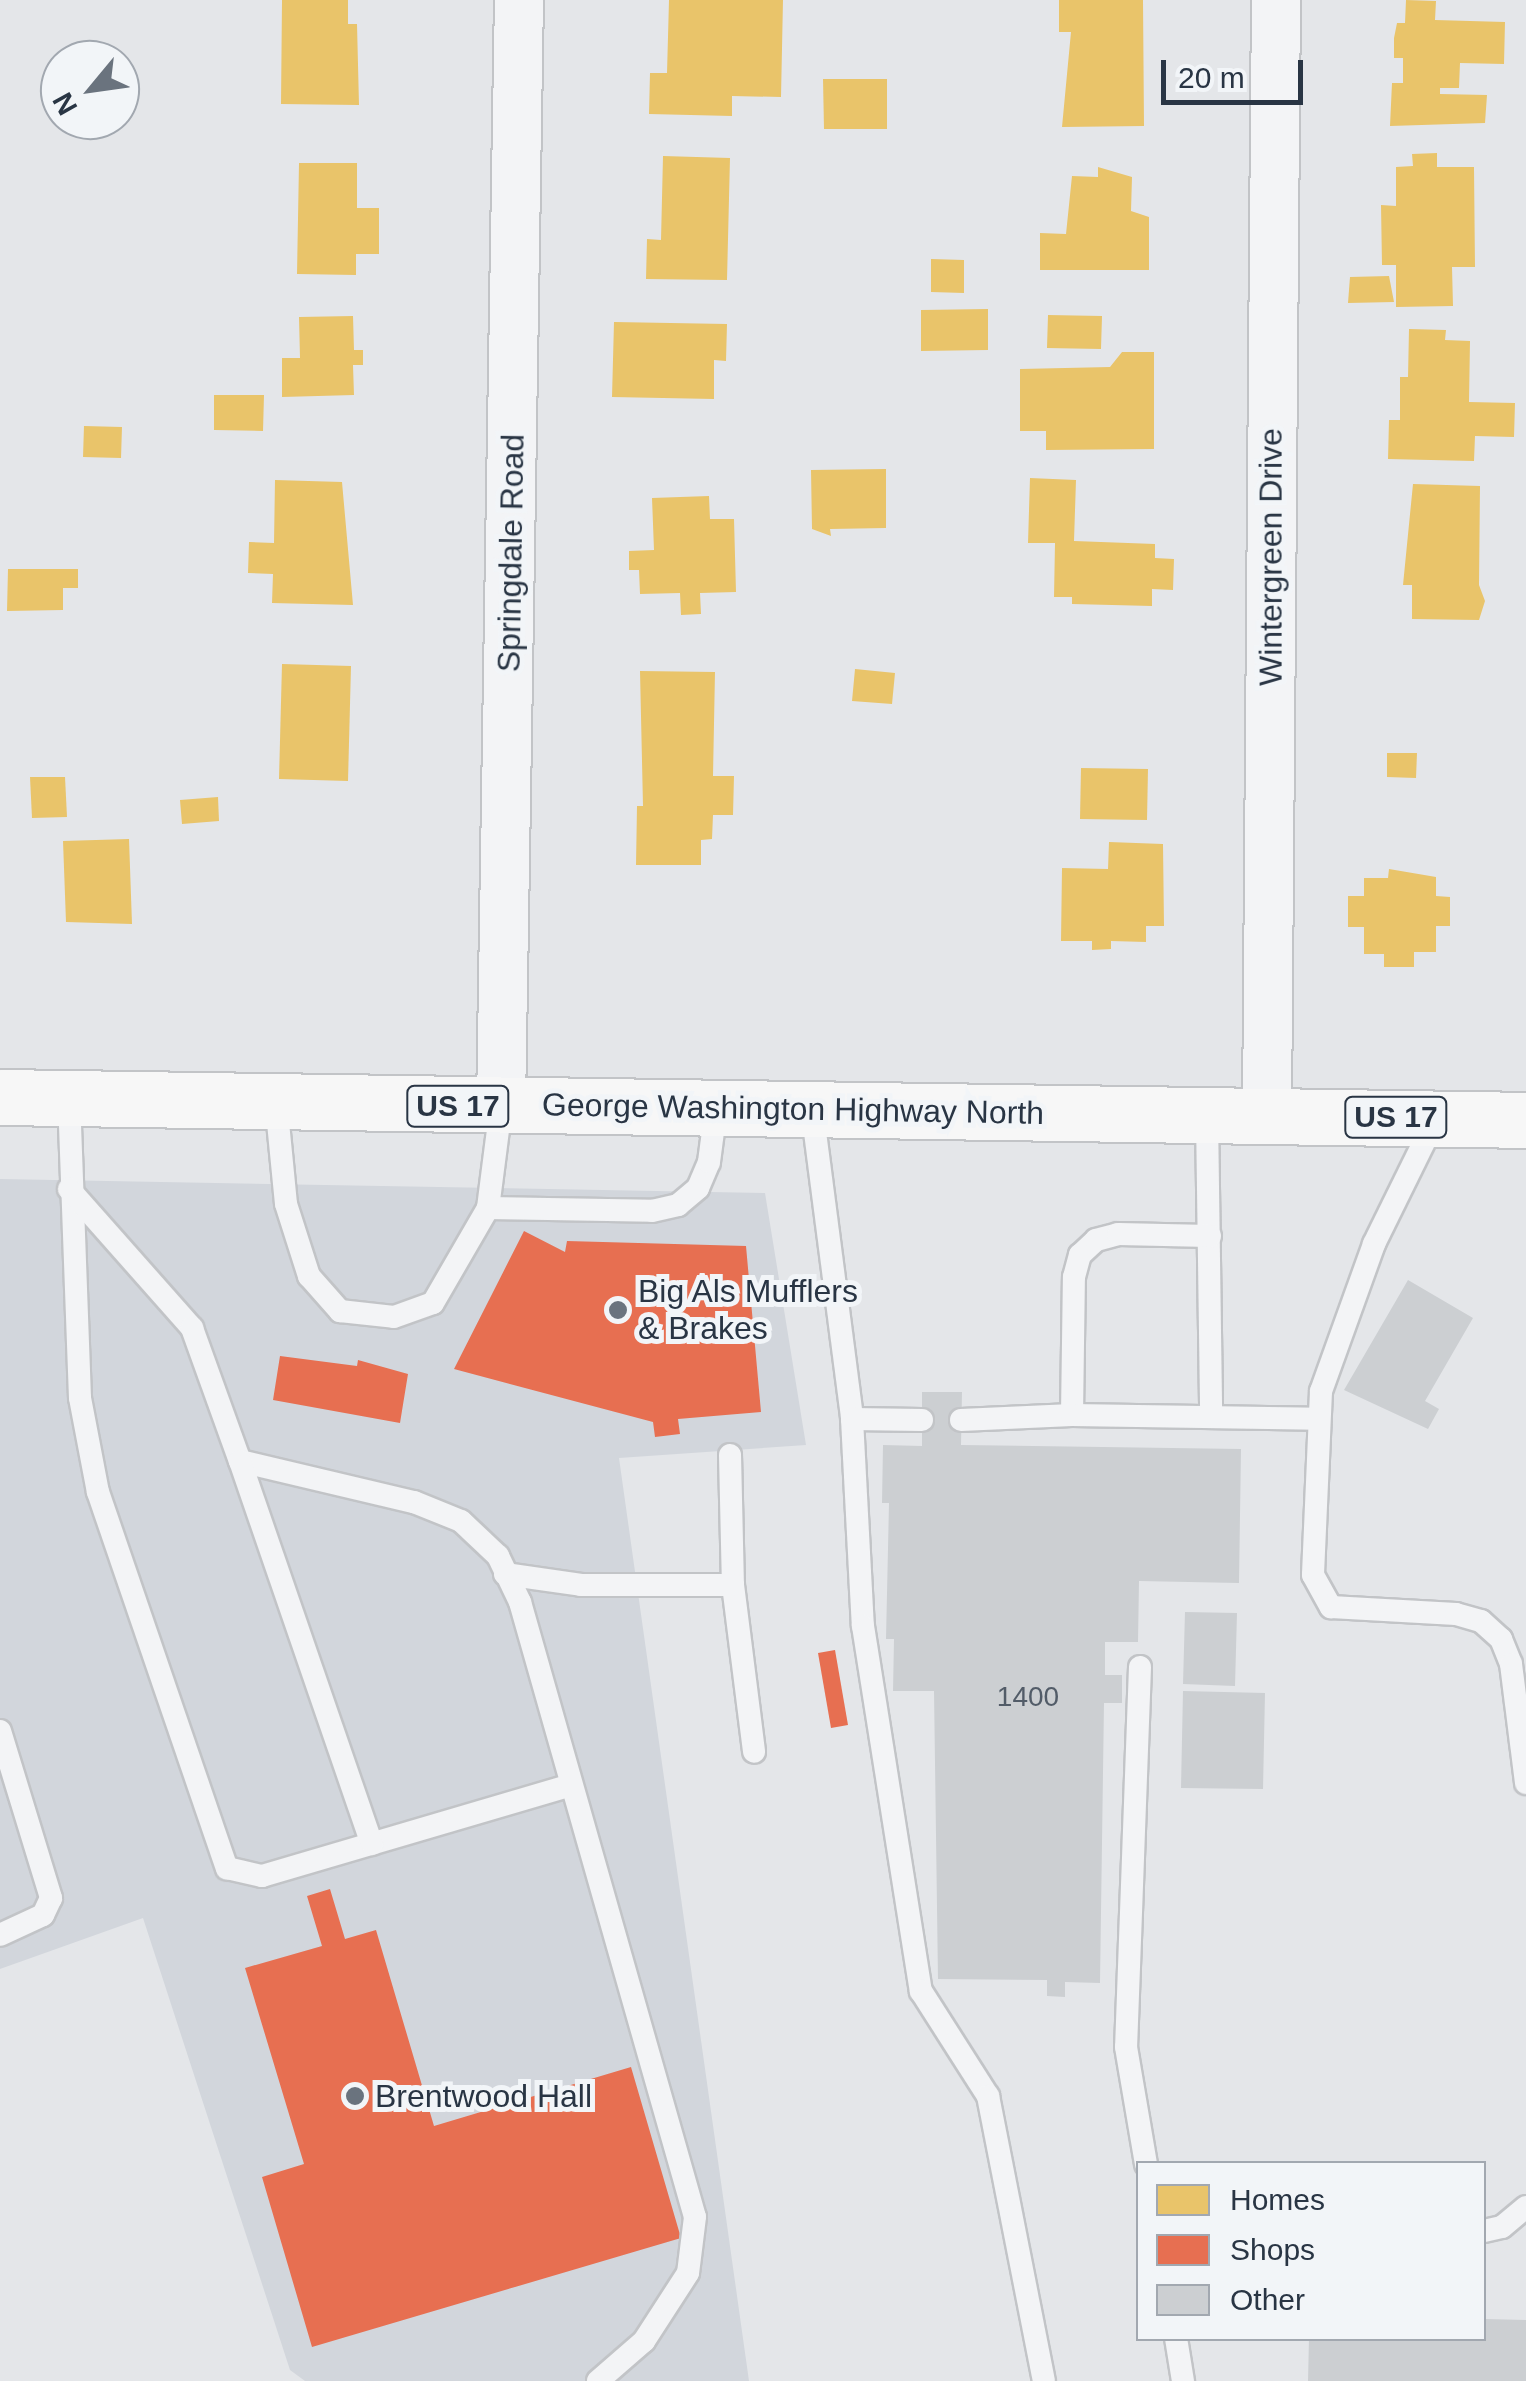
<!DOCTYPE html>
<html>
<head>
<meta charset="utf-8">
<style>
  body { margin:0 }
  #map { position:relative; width:1526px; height:2381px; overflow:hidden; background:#e4e6e9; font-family:Arial,sans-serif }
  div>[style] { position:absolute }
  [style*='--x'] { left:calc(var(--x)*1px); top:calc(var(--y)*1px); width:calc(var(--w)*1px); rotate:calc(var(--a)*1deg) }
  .built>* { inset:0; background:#d2d6dc }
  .homes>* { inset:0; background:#e9c46a }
  .shops>* { inset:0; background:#e76f51 }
  .building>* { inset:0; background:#cccfd2 }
  .roads { filter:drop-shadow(2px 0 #c2c4c7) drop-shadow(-2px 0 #c2c4c7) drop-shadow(0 2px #c2c4c7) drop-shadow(0 -2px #c2c4c7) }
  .service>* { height:22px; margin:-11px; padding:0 11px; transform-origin:11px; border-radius:11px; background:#f3f4f6 }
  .minor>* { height:48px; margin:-24px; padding:0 24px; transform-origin:24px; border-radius:24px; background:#f3f4f6 }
  .primary>* { height:55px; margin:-27.5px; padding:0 27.5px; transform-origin:27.5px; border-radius:27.5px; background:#f7f7f7 }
  .dots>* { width:28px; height:28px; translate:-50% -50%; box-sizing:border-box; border:5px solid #f2f5f8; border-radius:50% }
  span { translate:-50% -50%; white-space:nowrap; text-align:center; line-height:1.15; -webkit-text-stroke:10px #f2f5f8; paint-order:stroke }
  .number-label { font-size:28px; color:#525c68 }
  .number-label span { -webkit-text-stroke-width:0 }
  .shield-label span { padding:2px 8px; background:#f2f5f8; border:2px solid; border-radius:8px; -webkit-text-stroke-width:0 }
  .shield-label { font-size:30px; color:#293544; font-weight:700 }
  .street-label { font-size:32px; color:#293544 }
  .poi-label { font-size:32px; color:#293544 }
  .left { translate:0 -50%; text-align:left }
  .legend { position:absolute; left:1136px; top:2161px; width:350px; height:180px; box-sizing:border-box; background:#f2f5f8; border:2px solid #a2a8b0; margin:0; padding:12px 18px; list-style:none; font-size:30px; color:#293544 }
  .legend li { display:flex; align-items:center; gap:20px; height:50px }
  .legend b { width:50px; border:2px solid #a2a8b0 }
  .north { position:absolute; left:40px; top:40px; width:100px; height:100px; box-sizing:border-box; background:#f2f5f8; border:2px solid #a2a8b0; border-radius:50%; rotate:241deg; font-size:28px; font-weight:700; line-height:40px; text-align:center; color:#293544 }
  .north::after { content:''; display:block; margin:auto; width:35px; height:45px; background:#6a737e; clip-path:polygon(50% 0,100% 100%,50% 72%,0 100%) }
  .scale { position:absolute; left:1161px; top:60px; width:142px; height:45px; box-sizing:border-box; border:5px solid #293544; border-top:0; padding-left:12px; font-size:30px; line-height:35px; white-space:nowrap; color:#293544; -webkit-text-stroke:8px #f2f5f8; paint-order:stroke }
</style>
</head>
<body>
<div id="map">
  <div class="built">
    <i style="clip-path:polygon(0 1179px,765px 1193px,806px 1445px,619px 1458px,749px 2381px,305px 2381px,290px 2370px,143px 1918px,0 1969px)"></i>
  </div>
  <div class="homes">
    <i style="clip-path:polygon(282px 0,348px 0,348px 24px,357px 24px,359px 105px,281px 104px)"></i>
    <i style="clip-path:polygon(669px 0,783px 0,781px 97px,732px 96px,732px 116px,649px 114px,650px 73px,667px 73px)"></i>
    <i style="clip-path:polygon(1059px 0,1143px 0,1144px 126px,1062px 127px,1071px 32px,1059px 32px)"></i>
    <i style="clip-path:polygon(1406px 0,1436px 1px,1435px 20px,1505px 22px,1504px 64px,1460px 63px,1459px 88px,1440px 88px,1440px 94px,1487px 95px,1485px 123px,1390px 126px,1392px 83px,1403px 83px,1403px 58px,1394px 58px,1394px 38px,1397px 23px,1405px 23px)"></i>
    <i style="clip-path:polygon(823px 79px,887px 79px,887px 129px,824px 129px)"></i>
    <i style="clip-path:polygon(1437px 153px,1437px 167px,1474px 167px,1475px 267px,1452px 267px,1453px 306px,1396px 307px,1396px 265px,1382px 265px,1381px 205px,1396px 206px,1396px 167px,1413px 166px,1412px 154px)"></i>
    <i style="clip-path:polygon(663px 156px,730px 158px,727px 280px,646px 279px,647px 239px,661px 240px)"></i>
    <i style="clip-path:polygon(299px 163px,357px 163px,357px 208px,379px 208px,379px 254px,356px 254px,356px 275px,297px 274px)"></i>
    <i style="clip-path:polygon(1098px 167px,1132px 177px,1131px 211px,1149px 217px,1149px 270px,1040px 270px,1040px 233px,1066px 234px,1072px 176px,1098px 177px)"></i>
    <i style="clip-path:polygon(931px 259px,964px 260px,964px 293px,931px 292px)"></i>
    <i style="clip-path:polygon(1389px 276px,1394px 302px,1348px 303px,1350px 277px)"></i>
    <i style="clip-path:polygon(988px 309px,988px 350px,921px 351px,921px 310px)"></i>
    <i style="clip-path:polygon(1048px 315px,1102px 316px,1101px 349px,1047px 348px)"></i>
    <i style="clip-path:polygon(353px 316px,354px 350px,363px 350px,363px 365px,353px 365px,354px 395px,282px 397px,282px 358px,300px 358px,299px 317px)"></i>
    <i style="clip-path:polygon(614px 322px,727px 324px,726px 361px,714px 360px,714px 399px,612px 397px)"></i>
    <i style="clip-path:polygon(1409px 329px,1446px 330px,1445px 340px,1470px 341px,1469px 402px,1515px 403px,1514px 437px,1475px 436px,1474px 461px,1388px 459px,1389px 420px,1400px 420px,1400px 377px,1408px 377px)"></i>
    <i style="clip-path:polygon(1122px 352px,1154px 352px,1154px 449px,1046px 450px,1046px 431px,1020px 431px,1020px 369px,1110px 367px)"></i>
    <i style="clip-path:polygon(214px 395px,264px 395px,263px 431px,214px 430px)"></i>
    <i style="clip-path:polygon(84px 426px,122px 427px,121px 458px,83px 457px)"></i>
    <i style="clip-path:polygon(886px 469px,886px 528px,830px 529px,831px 536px,812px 529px,811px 470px)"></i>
    <i style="clip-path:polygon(1030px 478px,1076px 480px,1074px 541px,1155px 544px,1155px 558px,1174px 559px,1173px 590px,1152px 589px,1152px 606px,1072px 604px,1072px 597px,1054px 597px,1055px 543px,1028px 543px)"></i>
    <i style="clip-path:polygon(275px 480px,342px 482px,353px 605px,272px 603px,273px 574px,248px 573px,249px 542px,274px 543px)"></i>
    <i style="clip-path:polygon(1413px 484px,1480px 486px,1479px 585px,1485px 601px,1479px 620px,1412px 619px,1412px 585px,1403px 585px)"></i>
    <i style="clip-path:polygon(709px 496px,710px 519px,734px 519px,736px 592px,700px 593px,701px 614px,681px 615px,680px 593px,640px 594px,639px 570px,629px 570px,629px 551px,654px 550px,652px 498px)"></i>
    <i style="clip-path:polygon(8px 569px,78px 569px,78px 588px,63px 588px,63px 610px,7px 611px)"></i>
    <i style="clip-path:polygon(282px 664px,351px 666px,348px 781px,279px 779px)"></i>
    <i style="clip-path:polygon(855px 669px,895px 673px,892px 704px,852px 701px)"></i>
    <i style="clip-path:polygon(640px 671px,715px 672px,713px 776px,734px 776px,733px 815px,713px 815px,712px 839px,701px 840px,701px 865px,636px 865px,637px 806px,643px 806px)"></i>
    <i style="clip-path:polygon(1387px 753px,1417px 753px,1416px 778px,1387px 777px)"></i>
    <i style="clip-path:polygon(1081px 768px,1148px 769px,1147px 820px,1080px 819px)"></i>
    <i style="clip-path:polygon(30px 777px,65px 777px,67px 817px,32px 818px)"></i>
    <i style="clip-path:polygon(218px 797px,219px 821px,182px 824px,180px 800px)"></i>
    <i style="clip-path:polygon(129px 839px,132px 924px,66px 922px,63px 841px)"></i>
    <i style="clip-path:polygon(1109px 842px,1163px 844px,1164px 926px,1146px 926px,1146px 942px,1111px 941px,1111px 949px,1092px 950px,1092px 941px,1061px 941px,1062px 868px,1108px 869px)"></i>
    <i style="clip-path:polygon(1389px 869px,1436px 877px,1436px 896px,1450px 897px,1450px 926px,1436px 926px,1436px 952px,1414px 952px,1414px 967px,1384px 967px,1384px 954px,1364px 954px,1364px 927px,1348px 927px,1348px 896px,1364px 896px,1364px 878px,1388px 878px)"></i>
  </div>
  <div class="shops">
    <i style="clip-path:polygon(524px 1231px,565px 1252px,567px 1241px,746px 1246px,761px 1412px,678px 1419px,680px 1434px,655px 1437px,653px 1422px,454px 1369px)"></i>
    <i style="clip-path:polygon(280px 1356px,357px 1366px,358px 1360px,408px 1374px,400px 1423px,273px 1400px)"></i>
    <i style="clip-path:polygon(835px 1650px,848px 1725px,831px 1728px,818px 1653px)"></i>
    <i style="clip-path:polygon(330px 1889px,345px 1939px,376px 1930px,434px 2126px,631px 2067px,681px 2238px,312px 2347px,262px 2177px,304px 2164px,245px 1968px,322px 1946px,307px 1896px)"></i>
  </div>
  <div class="building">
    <i style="clip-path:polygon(1408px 1280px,1473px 1318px,1425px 1401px,1439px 1409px,1428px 1429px,1344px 1390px)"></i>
    <i style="clip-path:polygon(922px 1392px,962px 1392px,961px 1445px,1241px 1449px,1239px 1583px,1139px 1581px,1138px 1642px,1105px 1642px,1105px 1675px,1122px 1675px,1122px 1703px,1104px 1703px,1100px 1983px,1065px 1982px,1065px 1997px,1047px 1996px,1047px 1980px,938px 1979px,934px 1691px,893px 1691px,894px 1639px,886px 1639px,889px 1503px,882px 1503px,883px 1445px,922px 1446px)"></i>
    <i style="clip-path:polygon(1185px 1612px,1237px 1613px,1235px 1686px,1183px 1684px)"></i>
    <i style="clip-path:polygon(1183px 1691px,1265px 1693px,1263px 1789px,1181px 1788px)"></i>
    <i style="clip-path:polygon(1484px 2319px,1526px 2320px,1526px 2381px,1308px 2381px,1309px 2338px,1484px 2338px)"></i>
  </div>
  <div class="roads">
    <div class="service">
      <i style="--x:69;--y:1098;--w:300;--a:87.9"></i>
      <i style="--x:80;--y:1398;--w:96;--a:79.2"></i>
      <i style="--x:98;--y:1492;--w:398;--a:71.1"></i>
      <i style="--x:227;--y:1868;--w:36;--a:13"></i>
      <i style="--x:262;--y:1876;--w:322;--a:-16.4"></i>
      <i style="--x:276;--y:1102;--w:102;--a:84.4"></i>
      <i style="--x:286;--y:1204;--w:76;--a:72.3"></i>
      <i style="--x:309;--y:1276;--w:47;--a:48.5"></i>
      <i style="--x:340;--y:1311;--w:54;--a:6.3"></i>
      <i style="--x:394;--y:1317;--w:41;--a:-19.7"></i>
      <i style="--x:433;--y:1303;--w:110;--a:-59.9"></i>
      <i style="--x:488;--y:1208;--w:103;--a:-82.7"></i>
      <i style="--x:812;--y:1109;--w:313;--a:82.6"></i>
      <i style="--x:852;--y:1419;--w:207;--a:87"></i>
      <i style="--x:863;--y:1626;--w:370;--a:81"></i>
      <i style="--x:921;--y:1991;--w:125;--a:57.5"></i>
      <i style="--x:988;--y:2096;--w:290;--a:78.9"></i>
      <i style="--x:1207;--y:1116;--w:301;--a:89.2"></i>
      <i style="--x:1434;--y:1122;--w:136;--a:116.2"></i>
      <i style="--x:1374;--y:1244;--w:156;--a:109.8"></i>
      <i style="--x:1321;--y:1391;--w:184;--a:92.5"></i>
      <i style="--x:1313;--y:1575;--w:37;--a:61"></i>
      <i style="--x:1331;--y:1607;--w:125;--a:3.2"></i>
      <i style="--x:1456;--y:1614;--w:26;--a:16"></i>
      <i style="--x:1481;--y:1621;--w:27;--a:42"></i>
      <i style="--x:1501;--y:1639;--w:27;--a:68"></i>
      <i style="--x:1511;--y:1664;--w:120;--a:82.8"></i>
      <i style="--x:69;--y:1189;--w:186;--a:48.5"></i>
      <i style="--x:192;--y:1328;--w:141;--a:70.2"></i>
      <i style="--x:240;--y:1461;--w:179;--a:13.3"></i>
      <i style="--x:414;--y:1502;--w:51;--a:22"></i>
      <i style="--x:461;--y:1521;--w:51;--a:43.4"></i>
      <i style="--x:498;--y:1556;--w:51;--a:64.4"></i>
      <i style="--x:520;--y:1602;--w:639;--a:74.12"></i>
      <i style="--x:695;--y:2217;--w:56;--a:97.1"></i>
      <i style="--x:688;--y:2273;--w:81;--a:122.9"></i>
      <i style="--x:644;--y:2341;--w:61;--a:139"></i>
      <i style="--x:488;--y:1208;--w:164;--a:1"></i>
      <i style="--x:652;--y:1211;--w:27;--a:-13"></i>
      <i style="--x:678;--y:1205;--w:26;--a:-40"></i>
      <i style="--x:698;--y:1188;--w:28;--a:-67"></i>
      <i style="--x:709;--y:1162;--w:53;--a:-82.5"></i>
      <i style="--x:1072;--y:1415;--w:138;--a:-89.2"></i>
      <i style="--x:1074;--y:1277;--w:23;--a:-75"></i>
      <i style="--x:1080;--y:1255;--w:22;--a:-43"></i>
      <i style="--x:1096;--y:1240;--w:23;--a:-15"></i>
      <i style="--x:1118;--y:1234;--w:92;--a:1.2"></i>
      <i style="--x:852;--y:1419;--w:70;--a:0.8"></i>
      <i style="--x:961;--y:1420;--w:111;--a:-2.6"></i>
      <i style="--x:1072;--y:1415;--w:245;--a:0.9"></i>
      <i style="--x:730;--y:1455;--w:130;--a:88.7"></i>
      <i style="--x:733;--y:1585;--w:168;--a:82.8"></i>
      <i style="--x:240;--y:1461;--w:405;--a:71"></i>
      <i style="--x:505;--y:1574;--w:77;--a:8.2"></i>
      <i style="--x:581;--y:1585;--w:152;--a:0"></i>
      <i style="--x:1140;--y:1667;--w:380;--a:92.1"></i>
      <i style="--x:1126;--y:2047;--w:119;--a:80.3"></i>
      <i style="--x:0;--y:1731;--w:175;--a:73"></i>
      <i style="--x:51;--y:1898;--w:19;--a:115"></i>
      <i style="--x:43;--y:1915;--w:47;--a:155.1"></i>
      <i style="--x:1484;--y:2231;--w:18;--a:-13"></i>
      <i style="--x:1502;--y:2227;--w:31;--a:-40"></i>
      <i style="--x:1176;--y:2338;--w:44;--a:80.8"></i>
    </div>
    <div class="minor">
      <i style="--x:501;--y:1106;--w:1106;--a:-89.07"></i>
      <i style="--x:1267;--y:1114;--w:1114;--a:-89.54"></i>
    </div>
    <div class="primary">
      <i style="--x:0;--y:1097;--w:1526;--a:0.86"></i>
    </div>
  </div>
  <div class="dots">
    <i style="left:618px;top:1310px;background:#6a737e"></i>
    <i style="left:355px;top:2096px;background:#6a737e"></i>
  </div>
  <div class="number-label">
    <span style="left:1028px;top:1697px">1400</span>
  </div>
  <div class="shield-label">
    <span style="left:458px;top:1106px">US 17</span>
    <span style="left:1396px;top:1117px">US 17</span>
  </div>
  <div class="street-label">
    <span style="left:511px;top:553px;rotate:-89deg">Springdale Road</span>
    <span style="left:1271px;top:557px;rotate:-90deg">Wintergreen Drive</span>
    <span style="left:793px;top:1109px;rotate:1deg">George Washington Highway North</span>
  </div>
  <div class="poi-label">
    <span class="left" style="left:638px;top:1310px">Big Als Mufflers<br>&amp; Brakes</span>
    <span class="left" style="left:375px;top:2096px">Brentwood Hall</span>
  </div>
  <ul class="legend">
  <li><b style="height:28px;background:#e9c46a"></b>Homes</li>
  <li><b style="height:28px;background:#e76f51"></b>Shops</li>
  <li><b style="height:28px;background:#cccfd2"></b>Other</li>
  </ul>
  <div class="north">N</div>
  <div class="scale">20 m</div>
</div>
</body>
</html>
